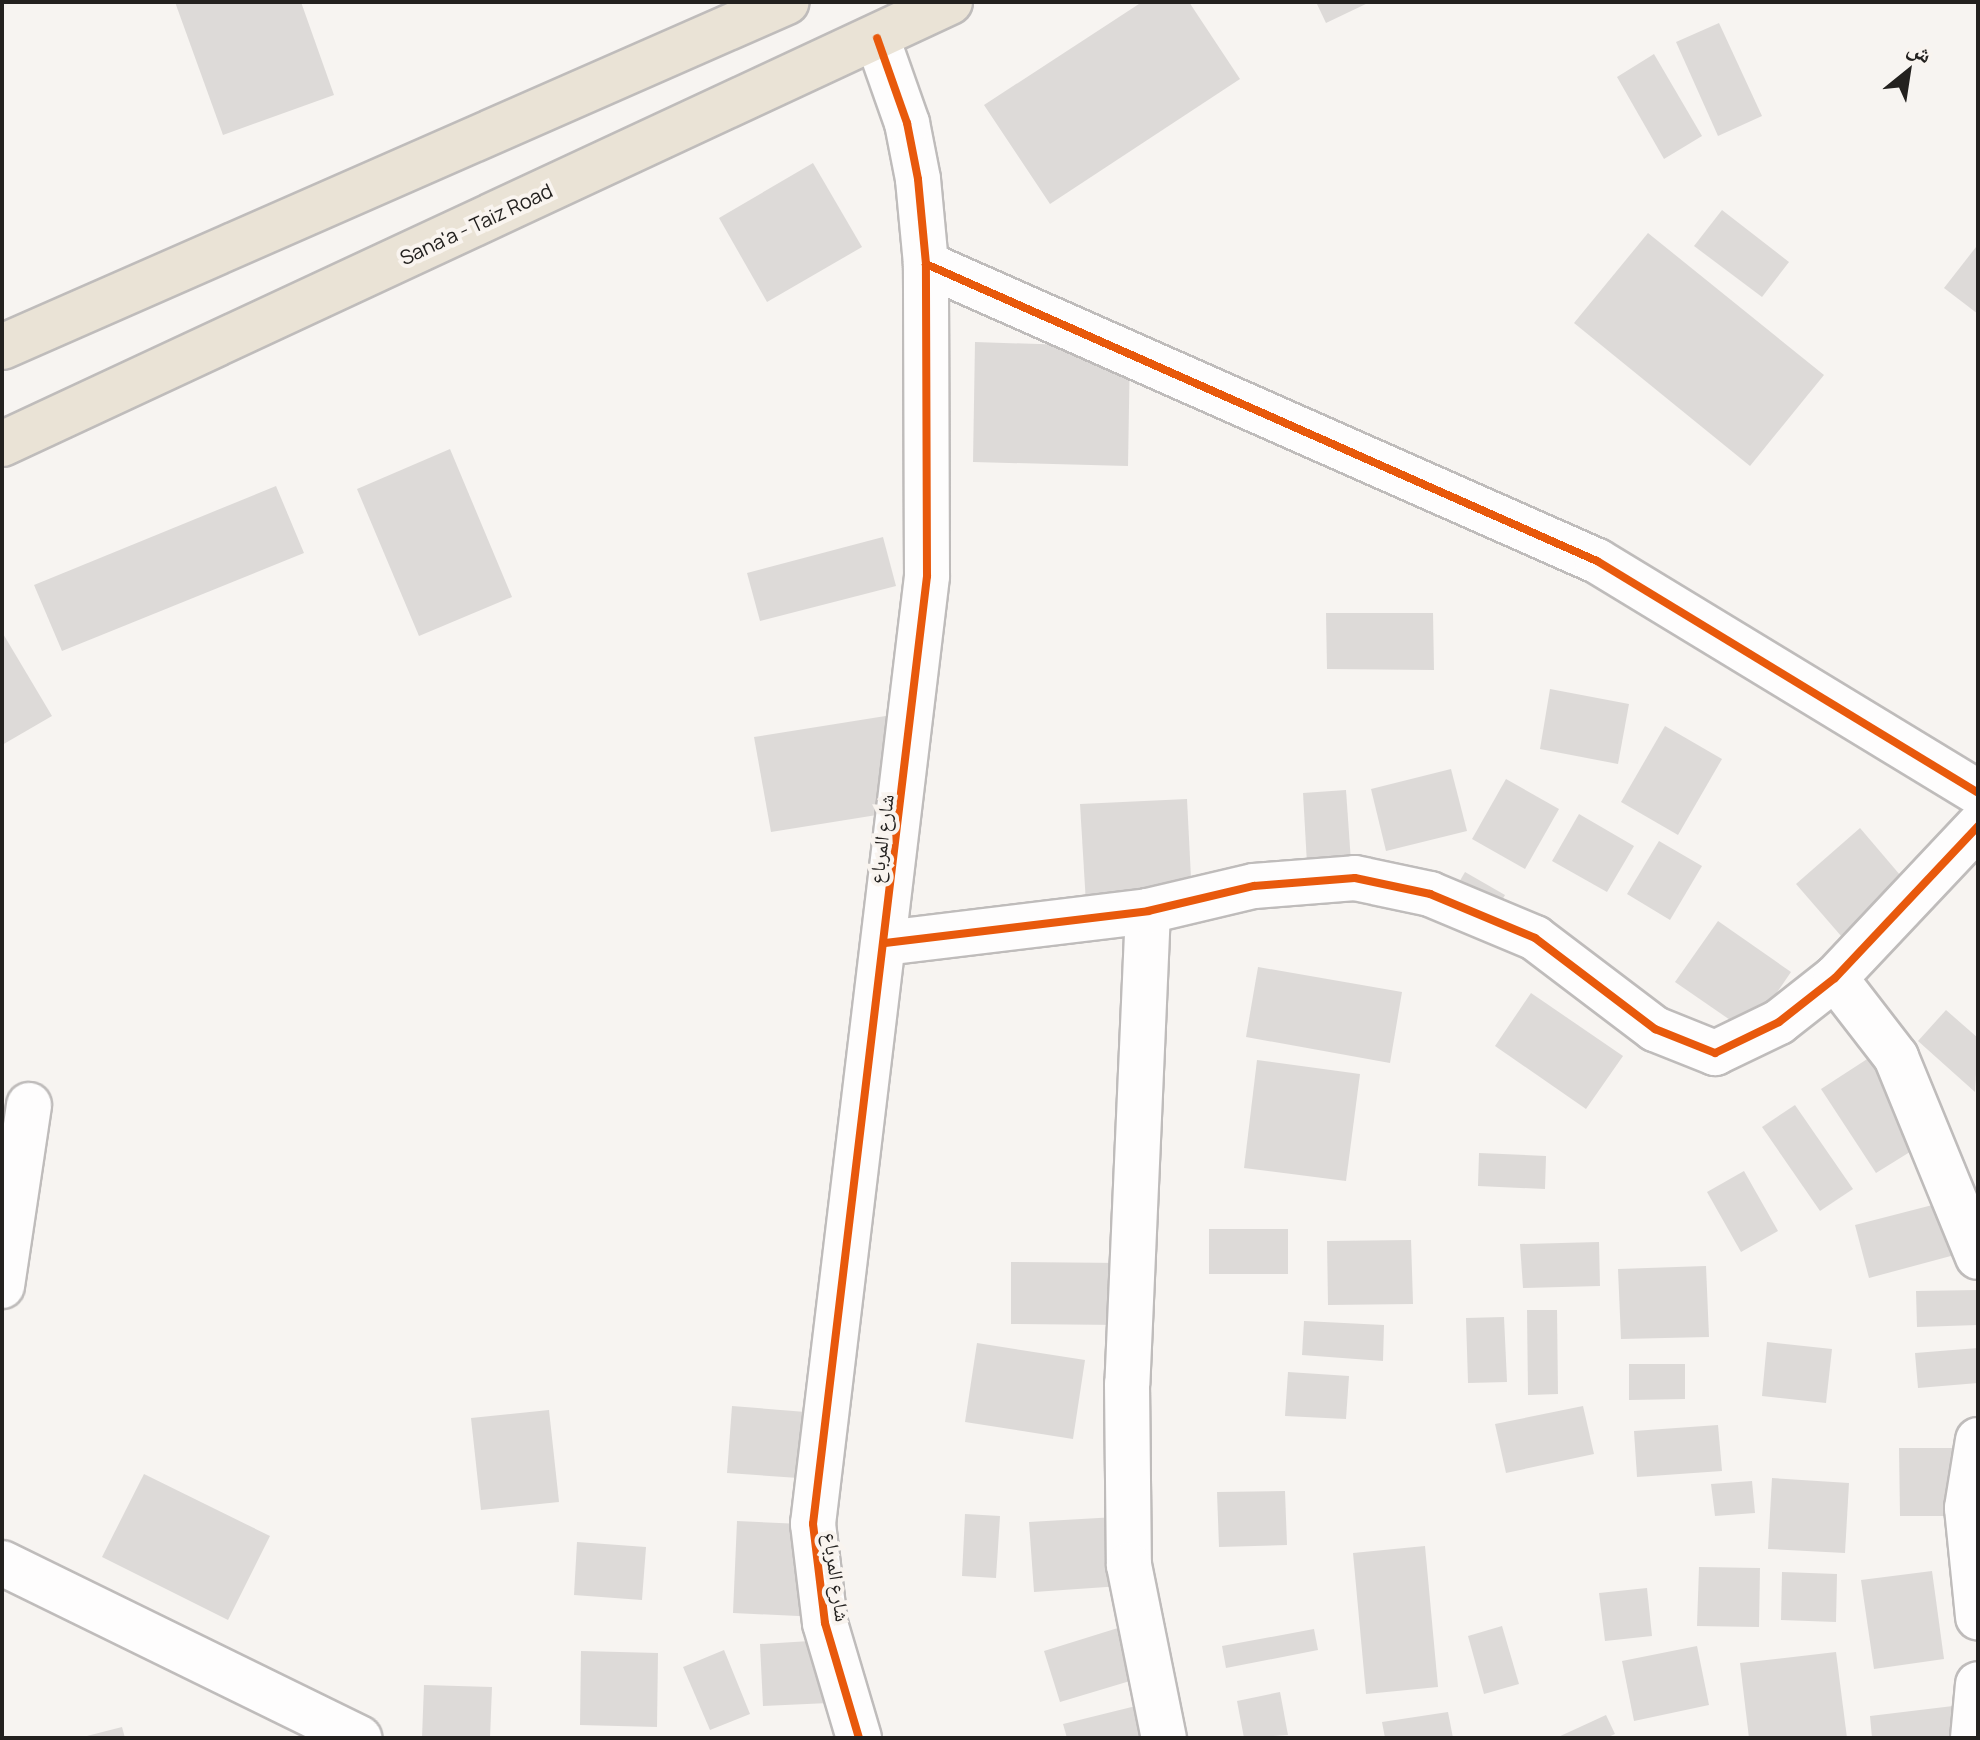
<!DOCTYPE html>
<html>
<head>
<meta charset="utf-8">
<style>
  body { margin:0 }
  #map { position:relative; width:1980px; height:1740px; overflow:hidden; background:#f7f4f1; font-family:Manrope,"Noto Naskh Arabic",sans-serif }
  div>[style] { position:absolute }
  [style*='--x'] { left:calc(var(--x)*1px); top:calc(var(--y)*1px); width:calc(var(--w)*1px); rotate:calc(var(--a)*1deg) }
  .building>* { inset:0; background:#dddad8 }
  .roads { filter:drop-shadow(2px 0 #bfbcbb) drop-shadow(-2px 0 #bfbcbb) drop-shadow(0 2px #bfbcbb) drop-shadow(0 -2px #bfbcbb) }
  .minor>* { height:44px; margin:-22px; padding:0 22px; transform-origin:22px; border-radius:22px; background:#fefdfd }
  .highway>* { height:44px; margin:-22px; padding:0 22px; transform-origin:22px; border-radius:22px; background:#eae3d6 }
  .cycleway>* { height:8px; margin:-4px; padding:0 4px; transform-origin:4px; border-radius:4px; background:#e8590c }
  span { translate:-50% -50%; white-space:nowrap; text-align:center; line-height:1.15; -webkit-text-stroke:8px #f9f4ef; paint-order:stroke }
  .street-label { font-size:20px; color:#23211f }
  .frame { position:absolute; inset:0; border:4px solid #23211f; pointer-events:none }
  .north { position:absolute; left:1868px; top:32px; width:80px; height:80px; -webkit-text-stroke:6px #f9f4ef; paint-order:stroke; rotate:30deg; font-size:22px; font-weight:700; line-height:32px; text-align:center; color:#23211f }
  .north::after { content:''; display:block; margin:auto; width:28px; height:36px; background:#23211f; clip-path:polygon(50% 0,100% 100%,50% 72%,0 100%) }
</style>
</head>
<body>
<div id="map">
  <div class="building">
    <i style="clip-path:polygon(175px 2px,301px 2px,334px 95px,223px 135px)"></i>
    <i style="clip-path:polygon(1142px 2px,1189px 2px,1240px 79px,1050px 204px,984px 105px)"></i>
    <i style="clip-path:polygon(1316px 2px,1370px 2px,1326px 23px)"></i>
    <i style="clip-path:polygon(1719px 23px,1762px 116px,1718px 136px,1676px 42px)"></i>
    <i style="clip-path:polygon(1654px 54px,1702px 136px,1664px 159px,1617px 77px)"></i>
    <i style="clip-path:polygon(813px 163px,862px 247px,767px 302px,719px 218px)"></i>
    <i style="clip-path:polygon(1722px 210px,1789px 262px,1762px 297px,1694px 246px)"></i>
    <i style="clip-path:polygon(1648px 233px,1824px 375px,1750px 466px,1574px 323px)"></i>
    <i style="clip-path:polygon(1976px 247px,1978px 249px,1978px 314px,1944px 288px)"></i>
    <i style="clip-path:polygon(975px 342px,1130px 347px,1128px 466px,973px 462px)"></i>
    <i style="clip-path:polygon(450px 449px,512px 597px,419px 636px,357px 489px)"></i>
    <i style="clip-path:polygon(276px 486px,304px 553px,62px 651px,34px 585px)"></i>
    <i style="clip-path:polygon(883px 537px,896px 586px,760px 621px,747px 573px)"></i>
    <i style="clip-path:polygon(1326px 613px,1433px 613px,1434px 670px,1327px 669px)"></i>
    <i style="clip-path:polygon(2px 632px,52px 716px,2px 745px)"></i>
    <i style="clip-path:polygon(1550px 689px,1629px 704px,1618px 764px,1540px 749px)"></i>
    <i style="clip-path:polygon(898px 714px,914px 809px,771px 832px,754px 737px)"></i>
    <i style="clip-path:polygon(1665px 726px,1722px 759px,1678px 835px,1621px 802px)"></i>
    <i style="clip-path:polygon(1451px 769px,1467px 831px,1386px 851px,1371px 789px)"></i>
    <i style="clip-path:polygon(1506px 779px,1559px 809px,1525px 869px,1472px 839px)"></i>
    <i style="clip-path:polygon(1346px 790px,1351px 862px,1307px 864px,1303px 793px)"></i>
    <i style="clip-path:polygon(1187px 799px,1192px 898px,1086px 904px,1080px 804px)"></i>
    <i style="clip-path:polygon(1579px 814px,1634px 846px,1607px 892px,1552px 861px)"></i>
    <i style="clip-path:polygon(1860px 828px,1912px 889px,1848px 944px,1796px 884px)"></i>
    <i style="clip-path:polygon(1659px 841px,1702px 866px,1670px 920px,1627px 894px)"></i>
    <i style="clip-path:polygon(1465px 872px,1505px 895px,1484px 931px,1444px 908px)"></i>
    <i style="clip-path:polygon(1718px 921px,1791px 972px,1749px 1033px,1675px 982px)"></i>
    <i style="clip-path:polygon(1258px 967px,1402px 992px,1390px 1063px,1246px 1037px)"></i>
    <i style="clip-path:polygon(1531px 993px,1623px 1056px,1586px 1109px,1495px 1046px)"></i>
    <i style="clip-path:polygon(1946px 1010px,1978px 1038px,1975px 1092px,1918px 1041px)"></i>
    <i style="clip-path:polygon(1878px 1052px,1934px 1137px,1876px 1173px,1821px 1089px)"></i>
    <i style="clip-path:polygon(1257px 1060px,1360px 1074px,1346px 1181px,1244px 1168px)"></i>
    <i style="clip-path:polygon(1795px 1105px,1853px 1189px,1820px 1211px,1762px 1127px)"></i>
    <i style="clip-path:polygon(1479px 1153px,1546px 1156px,1545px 1189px,1478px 1186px)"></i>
    <i style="clip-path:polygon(1744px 1171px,1778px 1231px,1741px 1252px,1707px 1192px)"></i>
    <i style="clip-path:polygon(1948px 1201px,1962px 1253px,1869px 1278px,1855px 1225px)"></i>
    <i style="clip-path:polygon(1209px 1229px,1288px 1229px,1288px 1274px,1209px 1274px)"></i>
    <i style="clip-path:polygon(1411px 1240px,1413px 1304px,1328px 1305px,1327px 1241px)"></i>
    <i style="clip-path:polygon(1599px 1242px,1600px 1286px,1523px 1288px,1520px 1244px)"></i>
    <i style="clip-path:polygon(1011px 1262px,1123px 1263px,1123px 1325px,1011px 1324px)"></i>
    <i style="clip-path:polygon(1706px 1266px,1709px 1337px,1621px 1339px,1618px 1269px)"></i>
    <i style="clip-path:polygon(1978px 1290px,1978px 1325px,1917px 1327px,1916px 1291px)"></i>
    <i style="clip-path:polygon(1527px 1310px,1557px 1310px,1558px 1394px,1528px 1395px)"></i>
    <i style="clip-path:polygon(1504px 1317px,1507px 1382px,1468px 1383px,1466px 1318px)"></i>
    <i style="clip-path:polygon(1304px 1321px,1384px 1325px,1383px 1361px,1302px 1355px)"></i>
    <i style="clip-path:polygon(1767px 1342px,1832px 1349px,1826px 1403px,1762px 1396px)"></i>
    <i style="clip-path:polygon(977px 1343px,1085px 1360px,1073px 1439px,965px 1422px)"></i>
    <i style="clip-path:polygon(1978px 1348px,1978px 1383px,1918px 1388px,1915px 1353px)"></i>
    <i style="clip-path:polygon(1629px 1364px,1685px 1364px,1685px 1399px,1629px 1400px)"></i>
    <i style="clip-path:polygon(1288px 1372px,1349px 1376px,1346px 1419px,1285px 1416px)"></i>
    <i style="clip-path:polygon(732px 1406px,818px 1413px,813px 1479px,727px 1473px)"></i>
    <i style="clip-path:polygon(1583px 1406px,1594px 1454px,1506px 1473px,1495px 1424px)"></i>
    <i style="clip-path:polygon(549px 1410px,559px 1502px,481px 1510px,471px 1418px)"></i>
    <i style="clip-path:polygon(1718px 1425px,1722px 1471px,1637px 1477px,1634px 1431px)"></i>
    <i style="clip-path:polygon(1899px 1448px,1971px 1448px,1972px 1516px,1900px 1516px)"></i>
    <i style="clip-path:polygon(144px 1474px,270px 1536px,228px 1620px,102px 1557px)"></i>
    <i style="clip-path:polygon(1772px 1478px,1849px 1483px,1845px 1553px,1768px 1549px)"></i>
    <i style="clip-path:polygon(1752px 1481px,1755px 1513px,1715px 1516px,1711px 1484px)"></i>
    <i style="clip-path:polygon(1285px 1491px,1287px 1545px,1219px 1547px,1217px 1492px)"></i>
    <i style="clip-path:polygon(965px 1514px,1000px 1516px,996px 1578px,962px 1576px)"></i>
    <i style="clip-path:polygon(1116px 1517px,1121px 1586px,1034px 1592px,1029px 1522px)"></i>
    <i style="clip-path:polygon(737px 1521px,824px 1525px,819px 1617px,733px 1613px)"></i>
    <i style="clip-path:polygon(577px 1542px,646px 1547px,642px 1600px,574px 1595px)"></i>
    <i style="clip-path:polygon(1425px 1546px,1438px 1687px,1366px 1694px,1353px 1553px)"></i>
    <i style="clip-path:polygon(1699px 1567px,1760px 1568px,1759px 1627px,1697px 1626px)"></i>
    <i style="clip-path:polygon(1932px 1571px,1944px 1659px,1874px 1669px,1861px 1580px)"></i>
    <i style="clip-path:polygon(1782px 1572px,1837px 1574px,1836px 1622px,1781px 1620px)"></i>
    <i style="clip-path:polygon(1647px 1588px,1652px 1636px,1605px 1641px,1599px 1593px)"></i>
    <i style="clip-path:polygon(1134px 1623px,1150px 1675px,1060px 1702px,1044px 1651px)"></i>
    <i style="clip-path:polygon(1502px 1626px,1519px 1684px,1484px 1694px,1468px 1636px)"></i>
    <i style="clip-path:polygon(1314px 1629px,1318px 1650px,1226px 1668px,1222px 1646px)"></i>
    <i style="clip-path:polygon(826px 1640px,829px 1703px,763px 1706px,760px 1644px)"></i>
    <i style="clip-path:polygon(1697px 1646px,1709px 1705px,1634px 1721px,1622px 1661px)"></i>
    <i style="clip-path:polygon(724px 1650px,750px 1714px,710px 1730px,683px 1667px)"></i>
    <i style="clip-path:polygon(581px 1651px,658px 1653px,657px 1727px,580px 1725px)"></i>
    <i style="clip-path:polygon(1836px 1652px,1847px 1738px,1749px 1738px,1740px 1663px)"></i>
    <i style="clip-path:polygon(424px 1685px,492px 1687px,490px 1738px,422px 1738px)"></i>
    <i style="clip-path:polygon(1280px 1692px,1288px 1735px,1244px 1738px,1237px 1701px)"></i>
    <i style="clip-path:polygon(1152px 1702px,1161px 1738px,1067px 1738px,1063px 1724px)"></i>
    <i style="clip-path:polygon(1978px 1703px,1978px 1738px,1872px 1738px,1870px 1716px)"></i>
    <i style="clip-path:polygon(1448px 1712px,1453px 1738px,1385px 1738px,1382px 1722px)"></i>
    <i style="clip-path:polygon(1606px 1715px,1615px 1734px,1606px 1738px,1556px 1738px)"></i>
    <i style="clip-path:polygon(122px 1727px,125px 1738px,83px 1738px,83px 1737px)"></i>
  </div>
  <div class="roads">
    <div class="minor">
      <i style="--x:926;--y:264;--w:734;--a:23.88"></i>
      <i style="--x:1597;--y:561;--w:446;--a:31.3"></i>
      <i style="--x:1148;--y:911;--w:473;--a:92.5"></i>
      <i style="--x:1127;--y:1384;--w:181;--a:89.4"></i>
      <i style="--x:1129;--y:1565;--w:177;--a:78.6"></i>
      <i style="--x:885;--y:943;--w:265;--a:-6.9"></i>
      <i style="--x:1148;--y:911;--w:109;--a:-13.3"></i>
      <i style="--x:1254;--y:886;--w:101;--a:-4.5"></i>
      <i style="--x:1355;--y:878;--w:77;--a:12"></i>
      <i style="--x:1430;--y:894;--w:114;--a:22.7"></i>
      <i style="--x:1535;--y:938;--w:151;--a:37.2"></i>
      <i style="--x:1655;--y:1029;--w:65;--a:21.8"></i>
      <i style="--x:1715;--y:1053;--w:71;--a:-25.8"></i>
      <i style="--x:1779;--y:1022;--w:71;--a:-38.2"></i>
      <i style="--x:1835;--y:978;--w:209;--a:-46.7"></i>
      <i style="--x:1835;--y:978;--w:100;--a:52.3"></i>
      <i style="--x:1896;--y:1057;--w:216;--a:67.7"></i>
      <i style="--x:2;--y:1286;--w:183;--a:-81.5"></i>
      <i style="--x:1978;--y:1440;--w:69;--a:99.2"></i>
      <i style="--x:1967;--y:1508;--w:110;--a:84.2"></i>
      <i style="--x:2;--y:1563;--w:398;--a:26.1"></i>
      <i style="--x:859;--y:1738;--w:120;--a:-106.5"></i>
      <i style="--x:825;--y:1623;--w:100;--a:-96.9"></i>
      <i style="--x:813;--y:1524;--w:955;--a:-83.14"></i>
      <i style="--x:927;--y:576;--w:312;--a:-90.2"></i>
      <i style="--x:926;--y:264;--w:85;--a:-95.4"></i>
      <i style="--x:918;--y:179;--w:57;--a:-101.1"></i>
      <i style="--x:907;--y:123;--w:90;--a:-109.4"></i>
      <i style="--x:1973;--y:1738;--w:54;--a:-84.7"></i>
    </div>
    <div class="highway">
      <i style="--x:2;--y:347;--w:857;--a:-23.73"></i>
      <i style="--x:2;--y:444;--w:1046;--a:-25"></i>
    </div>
  </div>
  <div class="cycleway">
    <i style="--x:926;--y:264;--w:734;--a:23.88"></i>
    <i style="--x:1597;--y:561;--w:446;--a:31.3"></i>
    <i style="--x:885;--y:943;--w:265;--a:-6.9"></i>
    <i style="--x:1148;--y:911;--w:109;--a:-13.3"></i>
    <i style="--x:1254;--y:886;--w:101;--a:-4.5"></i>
    <i style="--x:1355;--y:878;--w:77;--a:12"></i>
    <i style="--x:1430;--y:894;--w:114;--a:22.7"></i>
    <i style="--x:1535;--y:938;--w:151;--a:37.2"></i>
    <i style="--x:1655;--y:1029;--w:65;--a:21.8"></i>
    <i style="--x:1715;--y:1053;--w:71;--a:-25.8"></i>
    <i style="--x:1779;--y:1022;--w:71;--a:-38.2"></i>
    <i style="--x:1835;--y:978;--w:209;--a:-46.7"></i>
    <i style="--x:859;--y:1738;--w:120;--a:-106.5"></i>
    <i style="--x:825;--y:1623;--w:100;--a:-96.9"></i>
    <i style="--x:813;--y:1524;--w:955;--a:-83.14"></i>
    <i style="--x:927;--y:576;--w:312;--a:-90.2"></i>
    <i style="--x:926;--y:264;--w:85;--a:-95.4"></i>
    <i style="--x:918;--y:179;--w:57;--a:-101.1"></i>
    <i style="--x:907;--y:123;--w:90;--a:-109.4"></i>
  </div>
  <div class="street-label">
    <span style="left:476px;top:224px;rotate:-25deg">Sana'a - Taiz Road</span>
    <span style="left:881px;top:839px;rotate:-83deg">شارع المرباع</span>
    <span style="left:837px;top:1577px;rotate:82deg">شارع المرباع</span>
  </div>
  <div class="frame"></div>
  <div class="north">ش</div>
</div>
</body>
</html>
